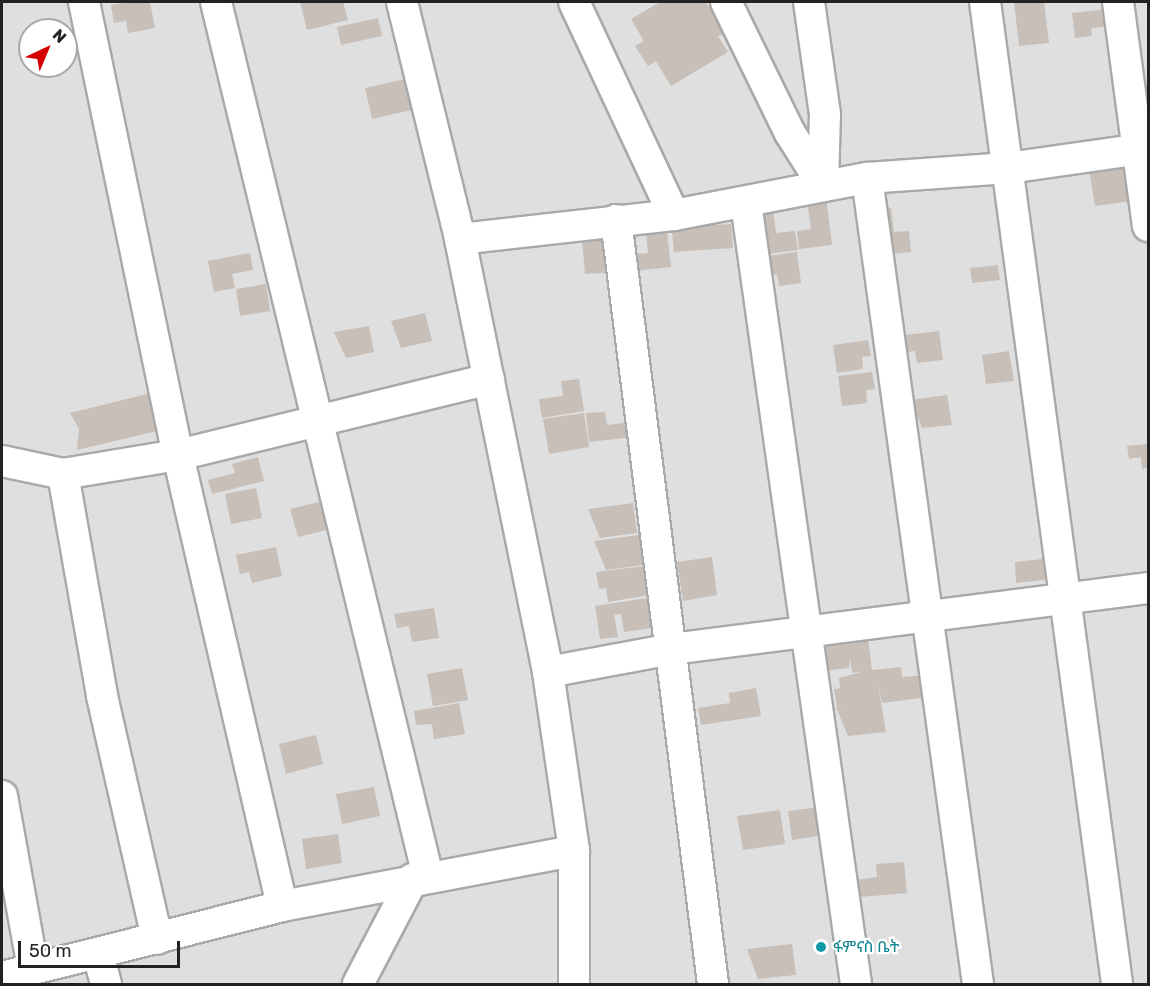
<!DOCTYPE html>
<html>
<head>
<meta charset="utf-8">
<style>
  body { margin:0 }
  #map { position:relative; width:1150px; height:986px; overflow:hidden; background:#f2efe9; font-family:Rubik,"Noto Sans Ethiopic",sans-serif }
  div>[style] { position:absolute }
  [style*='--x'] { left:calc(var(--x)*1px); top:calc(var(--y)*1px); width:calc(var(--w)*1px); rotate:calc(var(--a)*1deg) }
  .residential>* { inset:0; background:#e0dfdf }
  .building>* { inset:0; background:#c7bfb8 }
  .roads { filter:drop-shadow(2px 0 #a9a9a9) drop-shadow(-2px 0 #a9a9a9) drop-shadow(0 2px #a9a9a9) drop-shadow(0 -2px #a9a9a9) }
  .minor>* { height:30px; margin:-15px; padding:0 15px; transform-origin:15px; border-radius:15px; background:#fff }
  .dots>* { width:16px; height:16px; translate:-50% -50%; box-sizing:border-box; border:3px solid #fff; border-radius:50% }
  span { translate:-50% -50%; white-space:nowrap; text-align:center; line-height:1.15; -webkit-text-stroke:4.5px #fff; paint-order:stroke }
  .culture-label { font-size:16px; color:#0d838f }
  .left { translate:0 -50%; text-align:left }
  .frame { position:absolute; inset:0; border:3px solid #222; pointer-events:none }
  .north { position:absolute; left:18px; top:18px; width:60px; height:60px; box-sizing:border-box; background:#fff; border:2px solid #a7a7a7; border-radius:50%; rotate:44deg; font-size:16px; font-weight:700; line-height:24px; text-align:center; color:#222 }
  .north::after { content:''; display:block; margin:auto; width:21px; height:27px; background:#d40000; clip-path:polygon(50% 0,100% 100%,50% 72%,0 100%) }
  .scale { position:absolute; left:18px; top:941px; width:162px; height:27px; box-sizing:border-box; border:3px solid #222; border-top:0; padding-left:8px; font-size:18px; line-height:21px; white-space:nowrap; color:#222; -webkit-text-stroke:4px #fff; paint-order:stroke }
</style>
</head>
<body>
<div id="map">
  <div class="residential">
    <i style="clip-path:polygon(evenodd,2px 2px,1148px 2px,1148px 984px,2px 984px,2px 2px,30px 30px,66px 30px,66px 66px,30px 66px,30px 30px)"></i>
  </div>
  <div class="building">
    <i style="clip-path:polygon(130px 2px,150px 2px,155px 28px,128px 33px,126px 21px,114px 23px,111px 5px)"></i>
    <i style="clip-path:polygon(300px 2px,343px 2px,348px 20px,307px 30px)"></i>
    <i style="clip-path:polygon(660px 2px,706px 2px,725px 33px,718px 36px,728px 52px,671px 86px,656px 61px,648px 66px,635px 46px,644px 41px,631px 19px)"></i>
    <i style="clip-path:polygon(1014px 2px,1044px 2px,1049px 43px,1019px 46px)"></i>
    <i style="clip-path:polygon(1118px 8px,1120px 25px,1091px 28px,1092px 36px,1075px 38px,1072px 13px)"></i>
    <i style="clip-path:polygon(378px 18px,382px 36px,341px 45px,337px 27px)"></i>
    <i style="clip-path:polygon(409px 78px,416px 109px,372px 119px,365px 88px)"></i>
    <i style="clip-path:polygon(1127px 166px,1132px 201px,1095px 206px,1089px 169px)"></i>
    <i style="clip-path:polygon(826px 197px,832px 245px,799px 249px,797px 231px,811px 229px,807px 200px)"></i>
    <i style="clip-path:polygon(773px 208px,776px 233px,795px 231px,798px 250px,757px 255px,751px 210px)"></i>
    <i style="clip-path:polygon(891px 208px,894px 232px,909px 231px,911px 252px,882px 255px,878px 209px)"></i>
    <i style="clip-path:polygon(717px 219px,717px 225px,731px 224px,733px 248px,674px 252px,672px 231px,679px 230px,678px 222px)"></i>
    <i style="clip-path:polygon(666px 222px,671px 267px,635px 271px,634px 254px,648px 253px,645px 223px)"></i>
    <i style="clip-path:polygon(609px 226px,618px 272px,585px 274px,581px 228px)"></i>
    <i style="clip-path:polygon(797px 252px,801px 283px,779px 286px,777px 274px,770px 275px,767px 256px)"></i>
    <i style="clip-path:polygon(250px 253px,253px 270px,232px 274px,235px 288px,214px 292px,208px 261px)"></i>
    <i style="clip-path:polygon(998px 265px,1000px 280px,972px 283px,970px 268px)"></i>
    <i style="clip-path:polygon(266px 284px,270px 311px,240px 316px,236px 289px)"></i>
    <i style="clip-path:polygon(425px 313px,432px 341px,401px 348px,391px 321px)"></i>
    <i style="clip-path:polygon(369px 326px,374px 352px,346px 358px,334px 332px)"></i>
    <i style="clip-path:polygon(939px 331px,943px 360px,917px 363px,915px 351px,907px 352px,905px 335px)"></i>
    <i style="clip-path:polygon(868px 340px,871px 356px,862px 357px,863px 369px,837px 373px,833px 345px)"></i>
    <i style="clip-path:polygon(1009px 351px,1014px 381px,986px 384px,982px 355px)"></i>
    <i style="clip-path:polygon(872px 372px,875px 389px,866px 390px,867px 403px,842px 406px,838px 376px)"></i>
    <i style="clip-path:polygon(579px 379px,584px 411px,542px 418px,539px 399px,563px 396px,561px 381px)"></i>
    <i style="clip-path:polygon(155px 392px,165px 429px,77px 450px,79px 429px,70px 413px)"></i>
    <i style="clip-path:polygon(947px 395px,952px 425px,922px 428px,911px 400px)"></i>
    <i style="clip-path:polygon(605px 412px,607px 425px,631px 422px,633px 437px,589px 442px,586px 413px)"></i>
    <i style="clip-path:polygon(584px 413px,589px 447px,549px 454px,543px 419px)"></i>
    <i style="clip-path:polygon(1148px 444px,1148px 468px,1142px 469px,1141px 457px,1129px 459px,1127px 446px)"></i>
    <i style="clip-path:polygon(258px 457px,264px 481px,212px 494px,208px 480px,235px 473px,232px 464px)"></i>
    <i style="clip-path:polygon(256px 488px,262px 518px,231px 524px,225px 494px)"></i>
    <i style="clip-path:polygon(323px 501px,330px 529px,298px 537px,290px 509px)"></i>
    <i style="clip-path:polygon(633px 503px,637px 533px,600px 538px,588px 509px)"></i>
    <i style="clip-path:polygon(639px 535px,643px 565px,606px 570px,594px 541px)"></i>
    <i style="clip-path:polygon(276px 547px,282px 576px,252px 583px,249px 572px,240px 574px,236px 555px)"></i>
    <i style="clip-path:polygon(712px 557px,717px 595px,683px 601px,677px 562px)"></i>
    <i style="clip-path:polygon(1059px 557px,1062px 578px,1016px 583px,1015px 562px)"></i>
    <i style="clip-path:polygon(645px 566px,650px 595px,608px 602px,606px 588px,599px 589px,596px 572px)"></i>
    <i style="clip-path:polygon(654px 597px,659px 627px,624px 632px,621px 614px,614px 615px,618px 637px,600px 639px,595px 606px)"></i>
    <i style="clip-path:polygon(434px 608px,439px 638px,412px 642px,409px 626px,397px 628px,394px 614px)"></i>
    <i style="clip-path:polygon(868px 639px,872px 670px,901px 667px,902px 677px,926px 675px,928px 697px,882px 703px,877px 679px,886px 732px,848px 736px,836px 707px,845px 705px,837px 706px,834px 689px,840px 688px,839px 678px,864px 671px,852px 673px,850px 658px,849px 668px,822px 671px,819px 645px)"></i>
    <i style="clip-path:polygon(462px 668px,468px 700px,433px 706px,427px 674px)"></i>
    <i style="clip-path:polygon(756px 688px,761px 716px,701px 725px,698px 708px,730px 703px,729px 693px)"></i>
    <i style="clip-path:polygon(459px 703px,465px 734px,434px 739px,432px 724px,416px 725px,414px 711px)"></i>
    <i style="clip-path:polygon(316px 735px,323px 764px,286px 774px,279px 744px)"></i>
    <i style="clip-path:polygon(374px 787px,380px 816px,342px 824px,336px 794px)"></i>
    <i style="clip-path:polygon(821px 807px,826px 835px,792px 840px,788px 811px)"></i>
    <i style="clip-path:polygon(780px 810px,785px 844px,743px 850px,737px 816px)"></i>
    <i style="clip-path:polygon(338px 834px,342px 863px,306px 869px,302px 839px)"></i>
    <i style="clip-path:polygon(904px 862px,907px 893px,860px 897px,857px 880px,877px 877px,876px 864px)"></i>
    <i style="clip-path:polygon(792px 944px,796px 975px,758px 979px,747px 949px)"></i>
  </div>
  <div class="roads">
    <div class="minor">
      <i style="--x:84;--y:2;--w:463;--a:78.3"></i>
      <i style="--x:178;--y:455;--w:463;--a:77"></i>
      <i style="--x:216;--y:2;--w:899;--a:76.37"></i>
      <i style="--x:402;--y:2;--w:244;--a:76.2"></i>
      <i style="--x:460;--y:239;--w:442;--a:78.5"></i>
      <i style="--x:548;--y:672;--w:181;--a:81.7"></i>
      <i style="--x:574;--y:851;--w:133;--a:90"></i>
      <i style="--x:574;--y:2;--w:235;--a:64.9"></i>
      <i style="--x:726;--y:2;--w:146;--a:64"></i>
      <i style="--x:790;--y:133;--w:62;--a:57.6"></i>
      <i style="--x:809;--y:2;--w:113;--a:81.9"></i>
      <i style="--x:825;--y:114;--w:71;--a:91.6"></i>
      <i style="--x:985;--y:2;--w:991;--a:82.34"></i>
      <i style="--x:1118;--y:2;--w:226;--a:82.4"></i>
      <i style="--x:867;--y:178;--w:814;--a:82.16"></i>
      <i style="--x:746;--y:203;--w:789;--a:81.98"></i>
      <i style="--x:616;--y:220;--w:770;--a:82.76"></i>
      <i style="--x:460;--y:239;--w:215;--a:-6.4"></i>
      <i style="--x:674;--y:215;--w:197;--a:-10.9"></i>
      <i style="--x:867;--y:178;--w:141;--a:-4.1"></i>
      <i style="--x:1008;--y:168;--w:141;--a:-8.1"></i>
      <i style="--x:2;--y:461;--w:62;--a:12"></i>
      <i style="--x:63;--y:474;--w:117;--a:-9.4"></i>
      <i style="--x:178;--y:455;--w:320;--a:-13.7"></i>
      <i style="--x:63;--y:474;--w:225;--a:80"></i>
      <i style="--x:102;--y:696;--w:249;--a:77.2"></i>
      <i style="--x:548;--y:672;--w:126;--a:-10.5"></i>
      <i style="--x:672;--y:649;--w:480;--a:-7.3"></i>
      <i style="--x:2;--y:796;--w:176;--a:79.8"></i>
      <i style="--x:98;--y:954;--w:31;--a:75"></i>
      <i style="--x:2;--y:977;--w:289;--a:-14.2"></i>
      <i style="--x:282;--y:906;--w:297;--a:-10.7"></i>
      <i style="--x:358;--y:984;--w:119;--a:-62.4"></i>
    </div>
  </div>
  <div class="dots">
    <i style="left:821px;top:947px;background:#0f9aa8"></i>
  </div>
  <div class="culture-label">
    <span class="left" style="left:833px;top:947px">ፋምናስ ቤት</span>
  </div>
  <div class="frame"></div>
  <div class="north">N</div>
  <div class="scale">50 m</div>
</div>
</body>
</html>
